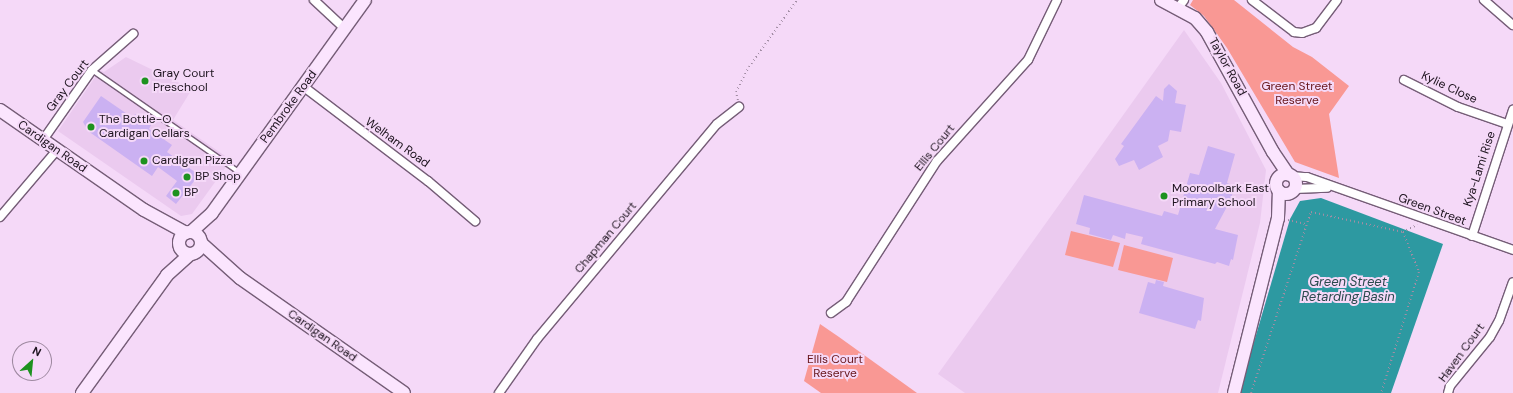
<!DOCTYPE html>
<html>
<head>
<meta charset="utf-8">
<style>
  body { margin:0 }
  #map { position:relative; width:1513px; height:393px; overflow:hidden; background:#f5d9f8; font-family:"DM Sans",sans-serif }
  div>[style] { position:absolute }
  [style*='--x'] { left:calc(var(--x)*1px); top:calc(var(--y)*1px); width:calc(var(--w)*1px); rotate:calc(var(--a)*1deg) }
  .built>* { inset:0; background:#ebcaef }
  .green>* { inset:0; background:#f99894 }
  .water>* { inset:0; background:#2d99a1 }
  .building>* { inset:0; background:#cbb1f2 }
  .path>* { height:2px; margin-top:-1px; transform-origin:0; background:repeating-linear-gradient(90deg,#a28da4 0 1px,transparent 0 4px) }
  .roads { filter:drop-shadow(1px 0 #755d77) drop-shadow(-1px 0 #755d77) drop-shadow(0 1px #755d77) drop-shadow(0 -1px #755d77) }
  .lane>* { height:4px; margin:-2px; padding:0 2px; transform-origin:2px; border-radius:2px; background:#fff }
  .street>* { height:8px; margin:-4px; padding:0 4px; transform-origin:4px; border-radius:4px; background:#fff }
  .secondary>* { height:12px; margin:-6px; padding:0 6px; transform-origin:6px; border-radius:6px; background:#fbe5fe }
  .secondary>.ring { margin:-6px; padding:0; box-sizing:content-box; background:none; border:12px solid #fbe5fe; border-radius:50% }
  .dots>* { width:11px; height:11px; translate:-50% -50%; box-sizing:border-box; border:2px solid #f5d9f8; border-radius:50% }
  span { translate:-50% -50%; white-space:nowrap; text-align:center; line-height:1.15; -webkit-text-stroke:4px #f5d9f8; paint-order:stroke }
  .street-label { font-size:12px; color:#1c121d }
  .poi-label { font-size:12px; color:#1c121d }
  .left { translate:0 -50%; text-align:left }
  .park-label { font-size:12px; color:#67161b }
  .water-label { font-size:13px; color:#2a4a4d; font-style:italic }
  .north { position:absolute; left:12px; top:341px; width:40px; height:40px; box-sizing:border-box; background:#f5d9f8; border:1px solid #9e89a0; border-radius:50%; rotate:27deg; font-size:11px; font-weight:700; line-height:16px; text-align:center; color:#1c121d }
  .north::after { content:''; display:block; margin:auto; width:14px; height:18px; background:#1d921f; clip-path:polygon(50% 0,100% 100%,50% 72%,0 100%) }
</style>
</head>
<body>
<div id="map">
  <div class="built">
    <i style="clip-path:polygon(1184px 30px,1221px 83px,1266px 170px,1260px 223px,1218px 393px,965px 393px,938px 374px)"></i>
    <i style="clip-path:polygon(126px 57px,192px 89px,173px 120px,231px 160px,192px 214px,181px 216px,58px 131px,100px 70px,104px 72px)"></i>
  </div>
  <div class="green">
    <i style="clip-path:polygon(1193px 0,1234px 0,1293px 47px,1312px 57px,1349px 86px,1329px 114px,1339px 178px,1295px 162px,1227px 48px,1204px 16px,1190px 5px)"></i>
    <i style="clip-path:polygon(1071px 231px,1120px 243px,1113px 267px,1065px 255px)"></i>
    <i style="clip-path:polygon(1124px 245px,1173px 258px,1167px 282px,1118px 270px)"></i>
    <i style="clip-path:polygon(820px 324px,839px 337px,917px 393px,821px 393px,804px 381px)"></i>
  </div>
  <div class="water">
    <i style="clip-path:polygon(1321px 198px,1443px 244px,1391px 393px,1239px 393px,1290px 219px,1300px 201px)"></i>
  </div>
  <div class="building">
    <i style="clip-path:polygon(1169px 84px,1177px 91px,1175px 103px,1186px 105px,1181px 132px,1170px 130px,1168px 141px,1158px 146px,1163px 157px,1139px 170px,1134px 160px,1119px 166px,1115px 159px,1124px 146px,1121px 144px,1156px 96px,1163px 101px,1164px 89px)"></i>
    <i style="clip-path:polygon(101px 96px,133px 118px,135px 114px,151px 125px,149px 129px,172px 145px,167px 152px,199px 175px,176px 204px,166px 196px,177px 181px,158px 167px,152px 176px,88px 131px,83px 122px)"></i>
    <i style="clip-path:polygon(1208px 146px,1235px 154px,1227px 183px,1235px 186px,1230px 201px,1215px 229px,1238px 235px,1233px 260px,1231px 259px,1229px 266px,1217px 262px,1215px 264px,1141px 244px,1143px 237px,1126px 233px,1125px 239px,1113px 235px,1111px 240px,1089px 234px,1090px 228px,1076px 224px,1084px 195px,1162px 216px,1164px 211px,1178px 215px,1190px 173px,1199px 175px)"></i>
    <i style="clip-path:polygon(1156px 280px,1164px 282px,1163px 286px,1204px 298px,1201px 321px,1198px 320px,1195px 329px,1139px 313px,1148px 282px,1155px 284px)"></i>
  </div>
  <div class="path">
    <i style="--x:738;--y:100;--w:8;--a:-104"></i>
    <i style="--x:736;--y:92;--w:28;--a:-63"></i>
    <i style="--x:749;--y:67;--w:82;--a:-54.4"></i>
    <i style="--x:1288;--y:220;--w:18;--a:13"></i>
    <i style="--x:1403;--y:232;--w:16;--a:-27"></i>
    <i style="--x:1251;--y:393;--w:191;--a:-71.7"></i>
    <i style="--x:1311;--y:212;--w:94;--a:12.3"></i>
    <i style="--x:1403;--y:232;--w:43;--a:68.2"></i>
    <i style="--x:1419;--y:272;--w:127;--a:107.4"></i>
  </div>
  <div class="roads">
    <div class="lane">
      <i style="--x:92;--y:70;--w:179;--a:34.8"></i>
    </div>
    <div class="street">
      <i style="--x:314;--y:0;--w:42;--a:43.1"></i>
      <i style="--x:1252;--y:0;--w:53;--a:37.3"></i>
      <i style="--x:1294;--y:32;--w:8;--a:7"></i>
      <i style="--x:1302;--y:33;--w:15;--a:-20"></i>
      <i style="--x:1316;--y:28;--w:35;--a:-53"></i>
      <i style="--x:1484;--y:0;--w:38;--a:41"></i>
      <i style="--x:1178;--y:8;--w:10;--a:-53"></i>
      <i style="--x:1404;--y:80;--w:60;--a:26.6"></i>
      <i style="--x:1458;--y:107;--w:52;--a:19.1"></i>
      <i style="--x:304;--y:87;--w:156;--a:37.2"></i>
      <i style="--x:428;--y:181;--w:62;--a:40.4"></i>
      <i style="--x:43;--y:140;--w:85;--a:-55"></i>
      <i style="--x:92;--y:70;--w:55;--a:-41.3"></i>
      <i style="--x:1291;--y:176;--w:16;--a:4"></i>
      <i style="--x:1307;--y:177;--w:219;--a:19.5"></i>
      <i style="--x:1294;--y:189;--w:33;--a:-2"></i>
      <i style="--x:0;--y:217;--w:88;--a:-49.6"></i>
      <i style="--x:1472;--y:236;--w:133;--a:-72"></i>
      <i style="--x:831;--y:313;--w:19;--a:-36"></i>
      <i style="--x:846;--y:302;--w:168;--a:-57.2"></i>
      <i style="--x:937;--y:161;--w:136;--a:-48"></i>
      <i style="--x:1028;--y:60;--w:67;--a:-64.2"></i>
      <i style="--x:499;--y:393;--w:66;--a:-54.9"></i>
      <i style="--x:537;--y:339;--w:280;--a:-50.1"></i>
      <i style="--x:717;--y:124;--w:28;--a:-38"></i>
      <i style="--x:1448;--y:393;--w:7;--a:-74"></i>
      <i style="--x:1450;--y:386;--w:63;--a:-50.8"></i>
      <i style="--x:1490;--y:337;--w:18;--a:-61"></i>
      <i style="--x:1499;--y:321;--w:41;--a:-70.3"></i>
    </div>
    <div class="secondary">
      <i style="--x:1161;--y:0;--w:38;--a:28"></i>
      <i style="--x:1195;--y:18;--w:18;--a:49"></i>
      <i style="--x:1207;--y:32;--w:137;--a:61.2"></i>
      <i style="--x:1273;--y:152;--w:27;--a:56"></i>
      <i style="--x:0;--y:110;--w:175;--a:34.8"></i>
      <i style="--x:144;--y:210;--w:48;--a:28.7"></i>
      <i class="ring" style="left:1276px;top:174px;width:8px;height:8px"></i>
      <i style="--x:191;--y:232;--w:28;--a:-42"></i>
      <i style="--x:212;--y:213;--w:262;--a:-54.3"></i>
      <i class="ring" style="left:179px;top:232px;width:10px;height:10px"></i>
      <i style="--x:201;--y:243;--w:52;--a:41.9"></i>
      <i style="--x:240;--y:278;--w:200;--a:35"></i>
      <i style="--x:82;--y:393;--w:145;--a:-54.2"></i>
      <i style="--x:167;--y:275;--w:31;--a:-42"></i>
      <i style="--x:1234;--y:393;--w:180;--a:-75.9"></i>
      <i style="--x:1278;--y:218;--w:27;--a:-88"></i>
    </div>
  </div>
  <div class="dots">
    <i style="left:145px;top:81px;background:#1d921f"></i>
    <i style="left:91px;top:127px;background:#1d921f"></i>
    <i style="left:144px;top:161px;background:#1d921f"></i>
    <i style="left:187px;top:177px;background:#1d921f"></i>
    <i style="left:176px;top:193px;background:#1d921f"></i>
    <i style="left:1164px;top:196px;background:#1d921f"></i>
  </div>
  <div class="street-label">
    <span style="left:1227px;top:67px;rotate:61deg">Taylor Road</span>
    <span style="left:68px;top:86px;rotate:-53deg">Gray Court</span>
    <span style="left:1449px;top:88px;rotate:25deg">Kylie Close</span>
    <span style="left:289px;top:107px;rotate:-54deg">Pembroke Road</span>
    <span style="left:397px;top:143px;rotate:36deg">Welham Road</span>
    <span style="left:52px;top:147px;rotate:35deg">Cardigan Road</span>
    <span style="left:935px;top:148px;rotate:-51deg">Ellis Court</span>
    <span style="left:1480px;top:169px;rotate:-72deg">Kya-Lami Rise</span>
    <span style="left:1432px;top:210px;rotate:20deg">Green Street</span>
    <span style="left:606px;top:238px;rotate:-50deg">Chapman Court</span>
    <span style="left:322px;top:336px;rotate:35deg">Cardigan Road</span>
    <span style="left:1462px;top:353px;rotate:-54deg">Haven Court</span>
  </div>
  <div class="poi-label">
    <span class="left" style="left:153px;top:81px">Gray Court<br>Preschool</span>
    <span class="left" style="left:99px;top:127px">The Bottle-O<br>Cardigan Cellars</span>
    <span class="left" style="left:152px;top:161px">Cardigan Pizza</span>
    <span class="left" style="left:195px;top:177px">BP Shop</span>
    <span class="left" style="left:1172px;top:196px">Mooroolbark East<br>Primary School</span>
    <span class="left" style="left:184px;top:193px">BP</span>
  </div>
  <div class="park-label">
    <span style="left:1297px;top:94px">Green Street<br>Reserve</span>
    <span style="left:835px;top:367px">Ellis Court<br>Reserve</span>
  </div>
  <div class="water-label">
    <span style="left:1348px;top:290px">Green Street<br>Retarding Basin</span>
  </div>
  <div class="north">N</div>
</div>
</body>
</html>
